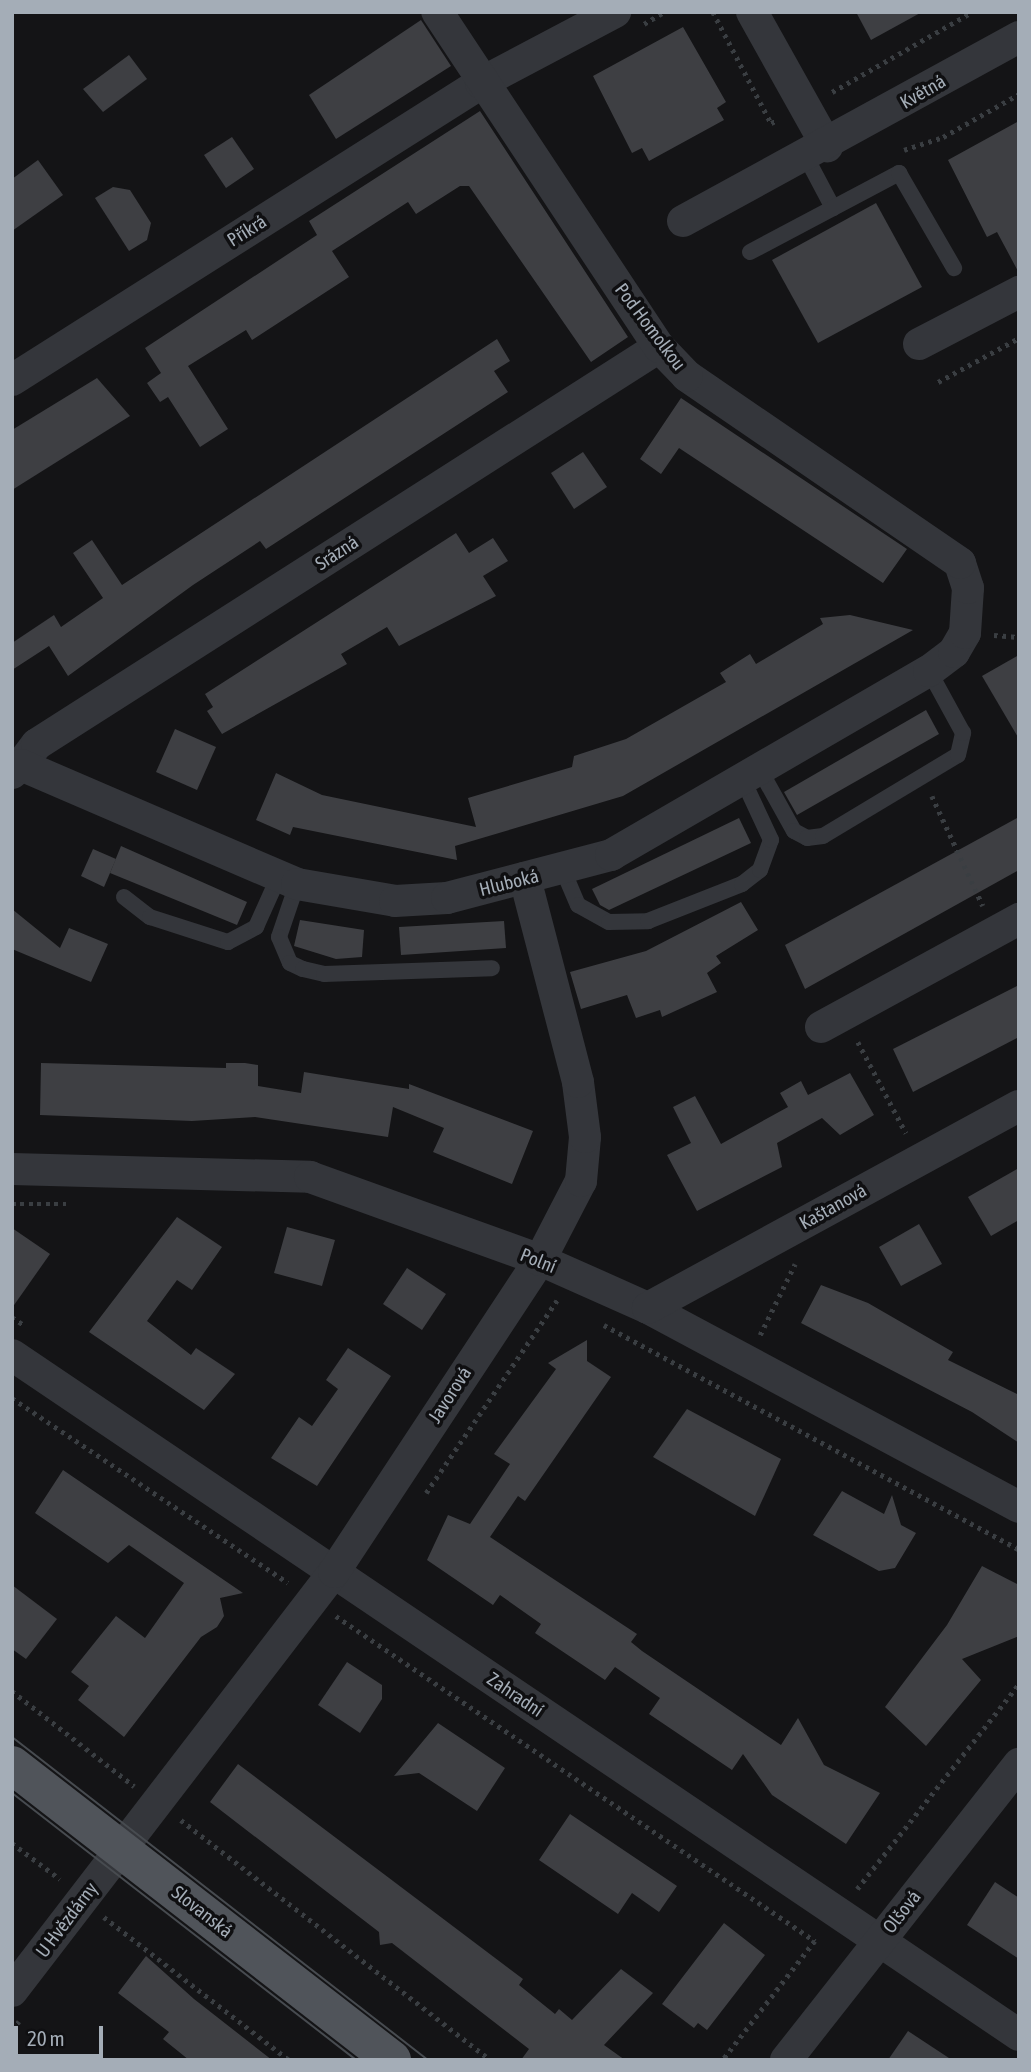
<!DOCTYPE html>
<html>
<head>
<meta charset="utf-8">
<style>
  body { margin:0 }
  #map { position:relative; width:1031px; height:2072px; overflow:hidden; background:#141416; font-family:"Asap Condensed",sans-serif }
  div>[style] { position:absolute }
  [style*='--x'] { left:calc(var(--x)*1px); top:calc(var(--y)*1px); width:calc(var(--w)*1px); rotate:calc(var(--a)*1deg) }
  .building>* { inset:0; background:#3e3f43 }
  .path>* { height:4.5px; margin-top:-2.25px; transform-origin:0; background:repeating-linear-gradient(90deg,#3a3e42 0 3.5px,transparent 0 8.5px) }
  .lane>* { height:16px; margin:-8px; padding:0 8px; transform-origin:8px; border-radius:8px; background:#34363b }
  .street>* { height:32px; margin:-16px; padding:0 16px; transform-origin:16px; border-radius:16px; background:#34363b }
  .primary>* { height:38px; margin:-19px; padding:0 19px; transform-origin:19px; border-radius:19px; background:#50545a }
  .tram>* { height:2px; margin:-1px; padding:0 1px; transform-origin:1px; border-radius:1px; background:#474b50 }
  span { translate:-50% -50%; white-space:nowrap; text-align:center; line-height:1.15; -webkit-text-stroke:7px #0f0f11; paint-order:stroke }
  .street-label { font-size:19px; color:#a4adb7 }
  .frame { position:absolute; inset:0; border:14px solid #a4adb7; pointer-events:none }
  .scale { position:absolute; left:14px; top:2026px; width:89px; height:32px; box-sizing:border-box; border:4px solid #a4adb7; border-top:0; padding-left:9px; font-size:21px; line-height:24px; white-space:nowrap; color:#a4adb7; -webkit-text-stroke:5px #0f0f11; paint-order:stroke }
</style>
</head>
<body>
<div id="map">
  <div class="building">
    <i style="clip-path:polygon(856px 12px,922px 12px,871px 40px)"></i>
    <i style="clip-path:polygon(421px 20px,451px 66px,336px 139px,309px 95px)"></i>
    <i style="clip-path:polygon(683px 27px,726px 102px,717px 108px,724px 120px,649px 161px,642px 148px,632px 153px,593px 76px)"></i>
    <i style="clip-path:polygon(129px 55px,147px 79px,103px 112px,83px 89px)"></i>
    <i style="clip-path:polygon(480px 111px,628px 337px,591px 362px,469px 186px,460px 186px,416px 214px,408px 202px,332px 251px,349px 277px,252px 340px,246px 330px,188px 366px,228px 429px,200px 447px,168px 397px,160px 402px,147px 383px,161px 373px,145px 348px,317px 235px,309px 221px)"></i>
    <i style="clip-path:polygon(1019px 121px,1019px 273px,997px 232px,987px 237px,948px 160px)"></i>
    <i style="clip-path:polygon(232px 137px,254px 169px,226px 188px,204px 155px)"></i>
    <i style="clip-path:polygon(38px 160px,63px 195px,12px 231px,12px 179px)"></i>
    <i style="clip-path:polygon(113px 187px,130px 190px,151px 223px,147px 240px,129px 251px,95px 198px)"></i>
    <i style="clip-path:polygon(876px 203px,922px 287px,818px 343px,772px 260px)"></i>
    <i style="clip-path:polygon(497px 339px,510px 361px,494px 371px,508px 392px,266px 549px,260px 541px,193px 585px,68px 676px,49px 646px,12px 670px,12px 643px,54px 615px,61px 627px,103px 598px,73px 553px,92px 540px,122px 585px)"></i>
    <i style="clip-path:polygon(97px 378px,130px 416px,12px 490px,12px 430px)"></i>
    <i style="clip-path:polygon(681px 398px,907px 549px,883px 583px,679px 448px,661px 474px,640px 459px)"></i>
    <i style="clip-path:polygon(583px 452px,607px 487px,574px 509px,551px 473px)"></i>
    <i style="clip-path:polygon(456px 533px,469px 553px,493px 538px,508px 561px,483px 576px,496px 596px,399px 646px,387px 627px,341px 654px,347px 664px,222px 734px,207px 711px,213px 707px,205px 694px)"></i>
    <i style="clip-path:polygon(850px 615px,913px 630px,623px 796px,455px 846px,457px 860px,293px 827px,290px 835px,256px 820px,276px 773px,322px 795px,476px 827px,468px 798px,572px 767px,574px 756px,626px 739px,726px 682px,720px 673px,750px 654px,756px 664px,823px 624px,820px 618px)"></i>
    <i style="clip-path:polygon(1019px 655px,1019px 739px,982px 676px)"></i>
    <i style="clip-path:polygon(926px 710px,939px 734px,797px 815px,784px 792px)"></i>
    <i style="clip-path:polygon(175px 729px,216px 747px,197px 790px,156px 772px)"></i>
    <i style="clip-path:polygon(1019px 817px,1019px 870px,805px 989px,785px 945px)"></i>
    <i style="clip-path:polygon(739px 818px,751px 843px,609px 910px,600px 905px,592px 889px)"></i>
    <i style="clip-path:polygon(121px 846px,247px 902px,237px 925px,110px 873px)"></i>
    <i style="clip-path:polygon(93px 849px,116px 859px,104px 887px,81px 876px)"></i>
    <i style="clip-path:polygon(741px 902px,758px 930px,716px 956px,721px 963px,707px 973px,717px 992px,662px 1017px,660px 1010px,636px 1018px,627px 995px,581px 1009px,570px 972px,646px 951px)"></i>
    <i style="clip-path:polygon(12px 909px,60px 948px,69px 928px,108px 944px,91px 982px,12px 949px)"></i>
    <i style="clip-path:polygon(300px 920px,364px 930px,362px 957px,336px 959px,294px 946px)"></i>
    <i style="clip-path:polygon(504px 921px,506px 948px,401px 955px,399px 927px)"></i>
    <i style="clip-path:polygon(1019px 985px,1019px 1037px,913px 1092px,893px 1049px)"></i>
    <i style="clip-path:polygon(41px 1063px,226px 1068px,226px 1063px,245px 1063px,258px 1065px,258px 1086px,301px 1093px,304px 1072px,409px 1089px,409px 1084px,533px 1131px,512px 1184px,433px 1152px,444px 1128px,393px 1107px,388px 1137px,255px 1117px,192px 1121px,40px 1115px)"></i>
    <i style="clip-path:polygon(850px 1073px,874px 1115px,840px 1135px,822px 1118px,777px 1143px,782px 1167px,697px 1211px,667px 1155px,691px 1143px,673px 1107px,695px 1096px,721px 1144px,788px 1107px,780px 1093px,801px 1081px,808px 1095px)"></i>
    <i style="clip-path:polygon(1019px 1168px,1019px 1220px,991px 1236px,968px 1197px)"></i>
    <i style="clip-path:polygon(177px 1217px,222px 1247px,192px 1290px,177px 1280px,147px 1321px,191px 1355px,196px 1348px,235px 1374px,204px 1410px,89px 1332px)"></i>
    <i style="clip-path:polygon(919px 1224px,942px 1264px,901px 1286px,879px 1247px)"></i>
    <i style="clip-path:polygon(287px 1227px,335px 1240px,322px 1286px,274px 1273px)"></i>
    <i style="clip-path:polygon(12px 1228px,50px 1254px,12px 1308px)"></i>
    <i style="clip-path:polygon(407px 1268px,446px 1294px,422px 1330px,383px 1304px)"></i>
    <i style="clip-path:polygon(821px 1285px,868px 1303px,953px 1352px,948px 1360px,1019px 1395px,1019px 1443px,972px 1412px,801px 1323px)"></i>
    <i style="clip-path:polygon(587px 1340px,587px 1361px,611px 1377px,525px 1501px,518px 1496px,490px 1537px,637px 1634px,631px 1642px,642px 1651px,781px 1745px,798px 1718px,824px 1765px,880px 1793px,846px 1844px,772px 1795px,743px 1754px,732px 1770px,649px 1714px,660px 1698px,615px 1667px,605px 1680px,535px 1633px,541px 1624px,500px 1595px,493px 1605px,427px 1560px,448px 1515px,470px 1524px,510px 1464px,494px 1454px,556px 1369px,548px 1363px)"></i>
    <i style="clip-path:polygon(348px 1348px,391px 1376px,317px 1486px,271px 1458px,299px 1417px,312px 1426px,338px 1389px,326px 1380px)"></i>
    <i style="clip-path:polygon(687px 1409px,781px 1459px,755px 1516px,653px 1457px)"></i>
    <i style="clip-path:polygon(63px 1470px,243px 1593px,220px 1598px,224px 1616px,217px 1627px,201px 1637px,124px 1737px,78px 1700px,89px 1686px,71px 1672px,116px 1616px,145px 1638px,184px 1583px,129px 1545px,108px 1563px,35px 1513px)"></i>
    <i style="clip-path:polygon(842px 1491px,884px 1514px,892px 1495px,901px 1525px,916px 1533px,895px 1568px,879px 1571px,813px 1535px)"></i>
    <i style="clip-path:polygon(982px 1566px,1019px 1585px,1019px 1636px,962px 1659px,981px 1680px,926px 1746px,885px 1707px,947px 1625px)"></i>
    <i style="clip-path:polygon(12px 1585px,57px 1619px,26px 1659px,12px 1649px)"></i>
    <i style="clip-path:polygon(347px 1662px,382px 1685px,382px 1699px,360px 1733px,318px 1705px)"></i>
    <i style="clip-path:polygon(438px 1723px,505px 1768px,477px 1811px,419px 1773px,394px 1776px)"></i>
    <i style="clip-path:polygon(238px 1764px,523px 1979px,519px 1985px,555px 2014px,559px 2009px,572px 2020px,621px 1969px,653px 1993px,604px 2045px,625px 2060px,521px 2060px,529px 2049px,392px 1943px,380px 1945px,379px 1932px,210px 1802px)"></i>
    <i style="clip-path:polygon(570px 1814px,677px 1886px,659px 1912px,632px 1893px,618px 1914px,539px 1860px)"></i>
    <i style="clip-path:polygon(995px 1882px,1019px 1898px,1019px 1959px,967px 1925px)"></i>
    <i style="clip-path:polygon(724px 1923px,765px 1955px,707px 2030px,698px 2023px,694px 2028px,662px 2004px)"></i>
    <i style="clip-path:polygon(146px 1956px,194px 1999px,272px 2060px,189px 2060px,163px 2039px,169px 2032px,118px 1993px)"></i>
    <i style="clip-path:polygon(908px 2031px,952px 2060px,888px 2060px)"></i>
  </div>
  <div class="path">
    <i style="--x:713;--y:12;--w:125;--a:62.4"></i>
    <i style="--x:771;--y:123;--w:8;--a:-23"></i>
    <i style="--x:644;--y:24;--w:23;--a:-31"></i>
    <i style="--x:832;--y:92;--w:161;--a:-29.7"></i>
    <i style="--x:904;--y:150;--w:41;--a:-18.4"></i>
    <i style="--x:943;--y:137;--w:87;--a:-29.5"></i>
    <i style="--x:938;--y:382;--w:92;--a:-28.5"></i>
    <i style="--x:994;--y:635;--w:25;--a:5"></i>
    <i style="--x:932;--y:796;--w:121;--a:65.1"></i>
    <i style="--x:858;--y:1042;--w:103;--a:62.2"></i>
    <i style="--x:12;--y:1204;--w:54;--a:0"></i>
    <i style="--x:12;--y:1317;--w:14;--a:34"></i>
    <i style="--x:604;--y:1325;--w:472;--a:28.4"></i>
    <i style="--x:760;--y:1335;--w:79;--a:-63.8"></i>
    <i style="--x:12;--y:1398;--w:332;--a:33.8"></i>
    <i style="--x:426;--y:1493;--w:233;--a:-55.8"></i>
    <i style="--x:336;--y:1616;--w:579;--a:34.16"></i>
    <i style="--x:815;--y:1941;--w:150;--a:127.7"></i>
    <i style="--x:12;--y:1691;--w:155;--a:37.9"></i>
    <i style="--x:181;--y:1820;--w:391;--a:37.8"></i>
    <i style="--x:12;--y:1843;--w:60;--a:36.9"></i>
    <i style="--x:857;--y:1889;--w:261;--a:-51.7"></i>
    <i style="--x:104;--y:1917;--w:234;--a:37.7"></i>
    <i style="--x:12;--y:2030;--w:11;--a:-52"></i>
  </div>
  <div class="lane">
    <i style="--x:806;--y:157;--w:58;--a:62.1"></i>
    <i style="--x:750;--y:252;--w:169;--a:-27.9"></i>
    <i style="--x:899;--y:173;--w:110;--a:59.9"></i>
    <i style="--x:760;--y:770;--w:70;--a:60.9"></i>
    <i style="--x:794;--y:831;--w:15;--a:28"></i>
    <i style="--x:807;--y:838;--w:16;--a:-7"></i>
    <i style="--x:823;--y:836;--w:157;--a:-31"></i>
    <i style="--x:958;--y:755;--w:23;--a:-77"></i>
    <i style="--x:963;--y:733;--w:71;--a:-118.7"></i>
    <i style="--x:563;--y:870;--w:38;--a:67"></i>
    <i style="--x:578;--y:905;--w:35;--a:29"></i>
    <i style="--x:609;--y:922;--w:39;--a:-1"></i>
    <i style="--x:648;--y:921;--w:101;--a:-21.5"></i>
    <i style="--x:742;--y:884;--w:23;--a:-38"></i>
    <i style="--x:760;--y:870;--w:32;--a:-70"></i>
    <i style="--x:771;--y:840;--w:66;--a:-115"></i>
    <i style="--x:297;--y:884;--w:56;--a:108.8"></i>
    <i style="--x:279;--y:937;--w:28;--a:67"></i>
    <i style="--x:290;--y:963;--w:14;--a:25"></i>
    <i style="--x:303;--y:969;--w:22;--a:13"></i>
    <i style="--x:324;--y:974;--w:168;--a:-2"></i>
    <i style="--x:124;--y:897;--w:33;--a:38"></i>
    <i style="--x:150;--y:917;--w:82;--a:17.8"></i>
    <i style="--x:228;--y:942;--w:32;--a:-28"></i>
    <i style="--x:256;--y:927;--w:54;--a:-65.8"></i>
  </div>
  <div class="street">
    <i style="--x:752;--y:12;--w:154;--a:60.8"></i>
    <i style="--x:683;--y:221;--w:383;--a:-28.7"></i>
    <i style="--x:919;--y:344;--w:113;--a:-27.5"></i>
    <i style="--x:12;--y:380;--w:555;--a:-32.34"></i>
    <i style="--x:481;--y:83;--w:152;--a:-27.9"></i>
    <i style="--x:21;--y:765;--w:26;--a:-53"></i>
    <i style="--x:37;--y:744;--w:738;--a:-32.55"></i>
    <i style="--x:12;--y:773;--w:12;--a:-42"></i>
    <i style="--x:21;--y:765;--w:301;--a:23.3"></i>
    <i style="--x:297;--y:884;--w:99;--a:9.8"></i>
    <i style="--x:395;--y:901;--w:52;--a:-3.3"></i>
    <i style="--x:447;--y:898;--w:170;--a:-14.7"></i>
    <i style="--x:611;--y:855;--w:367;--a:-30.1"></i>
    <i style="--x:929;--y:671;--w:31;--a:-37"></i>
    <i style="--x:954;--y:652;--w:22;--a:-60"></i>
    <i style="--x:965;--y:633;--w:45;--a:-86.2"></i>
    <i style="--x:968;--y:588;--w:26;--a:-108"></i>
    <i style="--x:960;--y:563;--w:331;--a:-145.6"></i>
    <i style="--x:687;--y:376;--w:40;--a:-134"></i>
    <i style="--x:659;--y:347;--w:402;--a:-123.5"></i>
    <i style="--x:821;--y:1027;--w:226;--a:-28.6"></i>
    <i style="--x:12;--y:1169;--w:298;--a:1.5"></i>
    <i style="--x:310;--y:1177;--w:245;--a:19.8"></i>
    <i style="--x:540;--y:1260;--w:118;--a:24"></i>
    <i style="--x:648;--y:1308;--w:421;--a:28.2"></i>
    <i style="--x:648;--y:1308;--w:422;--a:-28.6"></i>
    <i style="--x:12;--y:1355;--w:1215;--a:34.03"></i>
    <i style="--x:12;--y:1991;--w:528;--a:-52.46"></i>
    <i style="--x:334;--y:1572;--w:374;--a:-56.6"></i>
    <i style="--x:540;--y:1260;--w:89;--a:-62.6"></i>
    <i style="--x:581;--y:1181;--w:44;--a:-84.8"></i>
    <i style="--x:585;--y:1137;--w:55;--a:-97.3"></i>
    <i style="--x:578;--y:1082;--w:211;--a:-104.6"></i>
    <i style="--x:786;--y:2060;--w:377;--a:-51.8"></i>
  </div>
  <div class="primary">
    <i style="--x:12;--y:1765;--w:481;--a:37.8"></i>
  </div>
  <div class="tram">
    <i style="--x:12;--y:1737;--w:527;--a:37.83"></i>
    <i style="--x:12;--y:1793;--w:435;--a:37.8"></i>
  </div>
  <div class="street-label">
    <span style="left:923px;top:92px;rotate:-30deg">Květná</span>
    <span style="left:247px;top:231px;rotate:-32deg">Příkrá</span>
    <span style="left:650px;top:327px;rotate:53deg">Pod Homolkou</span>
    <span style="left:337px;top:553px;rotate:-33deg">Srázná</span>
    <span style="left:509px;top:883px;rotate:-14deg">Hluboká</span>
    <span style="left:833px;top:1207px;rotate:-29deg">Kaštanová</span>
    <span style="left:538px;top:1261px;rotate:22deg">Polní</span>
    <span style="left:450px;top:1395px;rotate:-57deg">Javorová</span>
    <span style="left:515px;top:1695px;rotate:34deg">Zahradní</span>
    <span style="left:202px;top:1912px;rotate:38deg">Slovanská</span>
    <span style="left:902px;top:1912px;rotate:-52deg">Olšová</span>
    <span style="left:67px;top:1920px;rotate:-53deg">U Hvězdárny</span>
  </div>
  <div class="frame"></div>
  <div class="scale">20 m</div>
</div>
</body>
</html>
